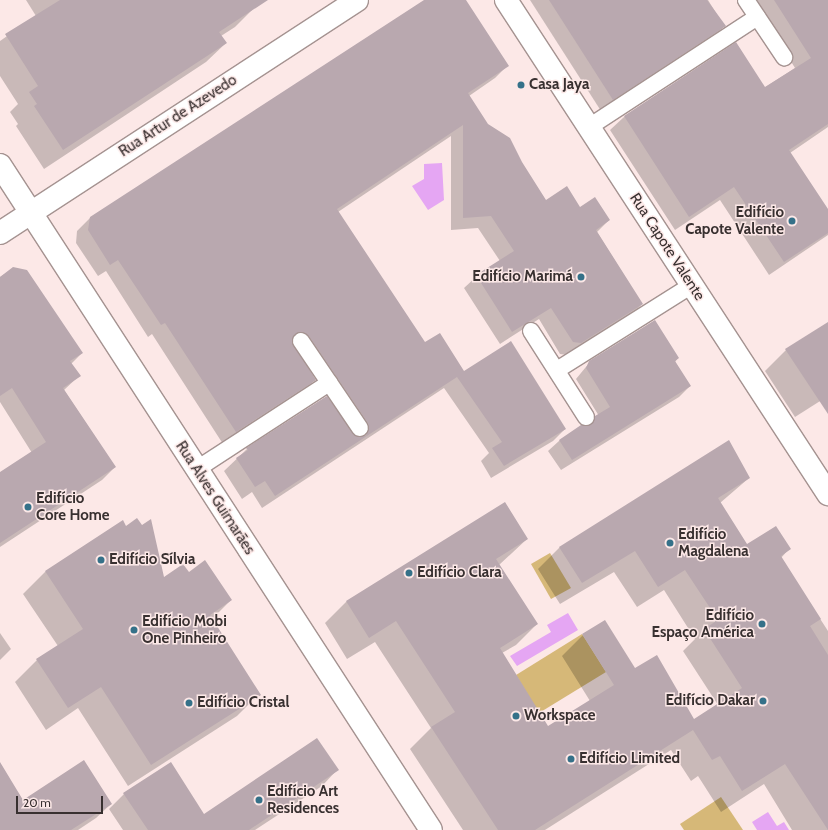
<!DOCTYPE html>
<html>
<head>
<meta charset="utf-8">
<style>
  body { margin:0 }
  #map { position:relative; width:828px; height:830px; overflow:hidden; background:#fce8e7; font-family:Cabin,sans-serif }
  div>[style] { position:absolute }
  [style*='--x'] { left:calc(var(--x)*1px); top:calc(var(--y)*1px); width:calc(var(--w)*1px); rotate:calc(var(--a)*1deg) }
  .green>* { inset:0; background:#d6b878 }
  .water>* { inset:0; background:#e5a6f3 }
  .shadow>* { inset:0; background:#0003 }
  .building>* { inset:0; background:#b9a8af }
  .roads { filter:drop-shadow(1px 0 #a59391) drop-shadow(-1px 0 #a59391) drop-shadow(0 1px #a59391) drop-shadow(0 -1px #a59391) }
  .service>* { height:16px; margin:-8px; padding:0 8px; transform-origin:8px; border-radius:8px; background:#fff }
  .minor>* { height:22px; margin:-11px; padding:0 11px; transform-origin:11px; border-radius:11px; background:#fff }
  .tertiary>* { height:22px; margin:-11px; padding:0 11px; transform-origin:11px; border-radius:11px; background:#fff }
  .dots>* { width:11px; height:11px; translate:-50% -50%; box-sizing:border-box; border:2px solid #fce8e7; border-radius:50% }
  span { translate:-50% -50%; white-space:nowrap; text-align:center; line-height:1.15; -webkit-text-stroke:3px #fce8e7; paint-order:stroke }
  .poi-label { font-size:15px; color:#383030; font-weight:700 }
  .left { translate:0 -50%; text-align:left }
  .right { translate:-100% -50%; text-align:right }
  .street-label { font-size:15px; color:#383030 }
  .scale { position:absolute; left:16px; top:796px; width:87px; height:18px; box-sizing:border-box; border:2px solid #383030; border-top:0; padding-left:5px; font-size:12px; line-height:14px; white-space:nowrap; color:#383030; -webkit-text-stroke:3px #fce8e7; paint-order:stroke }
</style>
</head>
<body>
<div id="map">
  <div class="green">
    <i style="clip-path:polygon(550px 553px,571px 588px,551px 599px,531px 564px)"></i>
    <i style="clip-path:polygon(582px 634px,606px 672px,539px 713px,516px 675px)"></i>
    <i style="clip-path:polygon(721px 797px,743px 830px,684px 830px,680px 824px)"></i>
  </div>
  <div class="water">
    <i style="clip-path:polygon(442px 163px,444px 200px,428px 210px,412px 186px,424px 179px,424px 164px)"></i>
    <i style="clip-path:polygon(568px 613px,578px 630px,517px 666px,510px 656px,551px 632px,547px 625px)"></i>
    <i style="clip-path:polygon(768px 812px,777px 826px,784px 822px,789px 830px,757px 830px,752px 822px)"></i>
  </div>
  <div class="shadow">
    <i style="clip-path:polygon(26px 0,249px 0,254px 8px,235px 27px,221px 36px,226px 43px,206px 62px,44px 169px,16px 126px,18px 124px,10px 112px,18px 104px,0 76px,0 41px,36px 16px)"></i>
    <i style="clip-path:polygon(427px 0,465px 0,507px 66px,495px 78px,469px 96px,487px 125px,521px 163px,546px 201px,580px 208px,609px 220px,597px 232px,642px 304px,630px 317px,568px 355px,560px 354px,539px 319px,500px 344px,464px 288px,477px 276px,500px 261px,478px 228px,451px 230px,451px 136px,338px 212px,425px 344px,464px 373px,565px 429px,553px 441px,491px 478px,481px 461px,489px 453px,444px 388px,262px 508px,252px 492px,242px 499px,224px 471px,247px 449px,326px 397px,354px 432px,294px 344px,315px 380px,302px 392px,223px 444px,152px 334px,148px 337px,106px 271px,98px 276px,76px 243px,77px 231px,90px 218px)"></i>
    <i style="clip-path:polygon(530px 0,708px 0,724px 26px,713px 38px,601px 111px)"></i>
    <i style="clip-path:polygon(753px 0,828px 0,828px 127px,790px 153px,828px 211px,828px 235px,769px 275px,720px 200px,675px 230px,610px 130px,624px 117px,736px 43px,764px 88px,795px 68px)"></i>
    <i style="clip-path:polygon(14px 268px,82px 353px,71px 364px,79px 376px,64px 390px,115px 467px,102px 480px,0 547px,0 473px,32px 453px,0 402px,0 277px)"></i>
    <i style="clip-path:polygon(828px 323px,828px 396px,795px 417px,765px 371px,786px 350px)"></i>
    <i style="clip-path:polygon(678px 358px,675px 362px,690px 386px,679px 397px,561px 470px,548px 451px,559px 441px,582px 426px,587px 426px,599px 416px,576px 379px,590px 362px)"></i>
    <i style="clip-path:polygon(749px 478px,720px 503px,747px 545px,789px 549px,781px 558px,828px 631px,828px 830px,792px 830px,764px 784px,721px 812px,698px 776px,691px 781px,671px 750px,545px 830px,463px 830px,410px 749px,431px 728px,375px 642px,347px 659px,325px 623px,346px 602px,505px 503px,527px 539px,499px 565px,537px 624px,516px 645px,502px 653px,548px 728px,590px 701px,562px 656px,583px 635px,635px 670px,694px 720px,718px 705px,683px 651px,695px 639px,664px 590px,637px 607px,614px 572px,560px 604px,538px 569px,559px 548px)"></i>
    <i style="clip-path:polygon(122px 522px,163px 578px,189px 573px,231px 600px,211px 620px,259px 694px,237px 716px,128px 786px,78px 708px,46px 730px,15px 682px,37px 660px,58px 646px,23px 594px,45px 572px)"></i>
    <i style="clip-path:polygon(0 633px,11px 649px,0 660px)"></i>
    <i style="clip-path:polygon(0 764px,23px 801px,111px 804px,96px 818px,78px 830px,0 830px)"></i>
    <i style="clip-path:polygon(337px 770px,322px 786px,255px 830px,123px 830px,109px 809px,124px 794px,203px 815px)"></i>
  </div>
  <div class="building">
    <i style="clip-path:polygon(60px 0,268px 0,219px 32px,227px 43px,63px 150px,34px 106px,37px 104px,29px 92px,38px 86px,5px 34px)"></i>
    <i style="clip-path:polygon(424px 0,466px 0,509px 66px,468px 93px,488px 124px,510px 138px,522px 162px,546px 200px,567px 186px,580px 207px,595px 197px,610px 220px,596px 230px,643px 304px,581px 343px,573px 342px,551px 308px,512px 332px,476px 275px,514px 251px,491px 216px,463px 218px,463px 125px,337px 209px,425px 342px,440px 333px,464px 371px,511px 341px,566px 429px,504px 466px,492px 448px,502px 442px,457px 377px,275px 496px,265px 481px,255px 487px,236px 458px,248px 450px,246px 448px,327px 396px,356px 436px,366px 436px,369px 428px,368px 423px,309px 336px,300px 332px,293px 337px,292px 342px,316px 380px,236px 432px,165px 323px,161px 325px,118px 260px,110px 265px,88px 230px,90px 217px)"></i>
    <i style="clip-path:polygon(549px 0,707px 0,726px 26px,613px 100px)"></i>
    <i style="clip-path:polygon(774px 0,828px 0,828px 124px,789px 150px,828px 209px,828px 233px,784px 262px,734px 187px,689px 217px,624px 116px,736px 42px,765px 87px,811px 58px)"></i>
    <i style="clip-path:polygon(13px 267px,27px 270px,83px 353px,70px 361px,81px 376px,63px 388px,116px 467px,0 543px,0 472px,46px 442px,12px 388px,0 396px,0 277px)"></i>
    <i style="clip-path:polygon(655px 320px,679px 358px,675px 361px,691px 386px,572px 460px,559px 440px,581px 425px,591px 425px,595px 416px,610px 407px,586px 368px,589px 361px)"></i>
    <i style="clip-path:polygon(828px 322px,828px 414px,785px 349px)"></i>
    <i style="clip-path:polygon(729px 440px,750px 478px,718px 498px,747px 544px,776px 526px,791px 549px,781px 556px,821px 619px,810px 626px,828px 655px,828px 830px,785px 764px,742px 791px,720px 756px,712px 760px,693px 730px,535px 830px,498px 830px,431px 727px,455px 712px,396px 621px,369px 638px,346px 601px,505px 502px,528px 539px,496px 559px,538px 624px,500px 648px,548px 726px,614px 685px,582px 634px,605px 620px,635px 668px,657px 655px,694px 719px,742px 688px,704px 629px,718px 620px,685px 570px,658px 587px,635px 551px,582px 583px,559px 547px)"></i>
    <i style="clip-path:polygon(137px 518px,142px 525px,151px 519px,164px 577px,183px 564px,189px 572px,205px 560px,232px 600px,210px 615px,261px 695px,151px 765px,101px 687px,68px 708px,36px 659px,83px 629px,45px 571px,123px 520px,126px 526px)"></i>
    <i style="clip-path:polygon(317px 738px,339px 770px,249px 830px,148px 830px,123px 793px,171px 762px,204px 814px)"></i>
    <i style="clip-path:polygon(84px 760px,112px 804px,71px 830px,0 830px,0 762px,23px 800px)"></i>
  </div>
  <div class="roads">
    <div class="service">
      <i style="--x:746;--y:0;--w:69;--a:56.3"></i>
      <i style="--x:589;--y:127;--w:201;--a:-33.2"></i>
      <i style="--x:531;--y:331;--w:102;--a:57.4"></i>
      <i style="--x:301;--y:341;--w:105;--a:55.9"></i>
      <i style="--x:557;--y:370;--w:160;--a:-32.2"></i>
      <i style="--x:197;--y:469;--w:158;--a:-33.1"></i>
    </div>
    <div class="minor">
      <i style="--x:506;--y:0;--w:590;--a:56.9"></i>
      <i style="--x:0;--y:165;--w:792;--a:57.05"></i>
    </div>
    <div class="tertiary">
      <i style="--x:0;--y:233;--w:426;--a:-33.1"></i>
    </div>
  </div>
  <div class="dots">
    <i style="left:521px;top:85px;background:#357189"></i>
    <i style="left:792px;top:221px;background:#357189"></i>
    <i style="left:581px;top:277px;background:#357189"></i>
    <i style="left:28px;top:507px;background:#357189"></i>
    <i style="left:670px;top:543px;background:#357189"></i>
    <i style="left:101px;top:560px;background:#357189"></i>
    <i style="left:409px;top:573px;background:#357189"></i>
    <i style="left:762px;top:624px;background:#357189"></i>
    <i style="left:134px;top:630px;background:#357189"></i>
    <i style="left:763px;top:701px;background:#357189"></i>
    <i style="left:189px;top:703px;background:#357189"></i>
    <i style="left:516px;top:716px;background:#357189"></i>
    <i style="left:571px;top:759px;background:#357189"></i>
    <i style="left:259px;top:800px;background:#357189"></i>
  </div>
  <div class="poi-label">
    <span class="left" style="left:529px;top:85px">Casa Jaya</span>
    <span class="right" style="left:784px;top:221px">Edifício<br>Capote Valente</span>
    <span class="right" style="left:573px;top:277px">Edifício Marimá</span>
    <span class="left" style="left:36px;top:507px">Edifício<br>Core Home</span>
    <span class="left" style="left:678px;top:543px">Edifício<br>Magdalena</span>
    <span class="left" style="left:109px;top:560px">Edifício Sílvia</span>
    <span class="left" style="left:417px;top:573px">Edifício Clara</span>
    <span class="right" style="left:754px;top:624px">Edifício<br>Espaço América</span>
    <span class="left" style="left:142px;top:630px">Edifício Mobi<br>One Pinheiro</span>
    <span class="right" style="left:755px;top:701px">Edifício Dakar</span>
    <span class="left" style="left:197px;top:703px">Edifício Cristal</span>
    <span class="left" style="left:524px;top:716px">Workspace</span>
    <span class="left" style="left:579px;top:759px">Edifício Limited</span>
    <span class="left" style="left:267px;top:800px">Edifício Art<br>Residences</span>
  </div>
  <div class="street-label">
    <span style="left:178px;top:116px;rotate:-33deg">Rua Artur de Azevedo</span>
    <span style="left:667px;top:247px;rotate:57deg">Rua Capote Valente</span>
    <span style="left:215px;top:498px;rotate:57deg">Rua Alves Guimarães</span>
  </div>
  <div class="scale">20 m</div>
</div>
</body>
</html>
